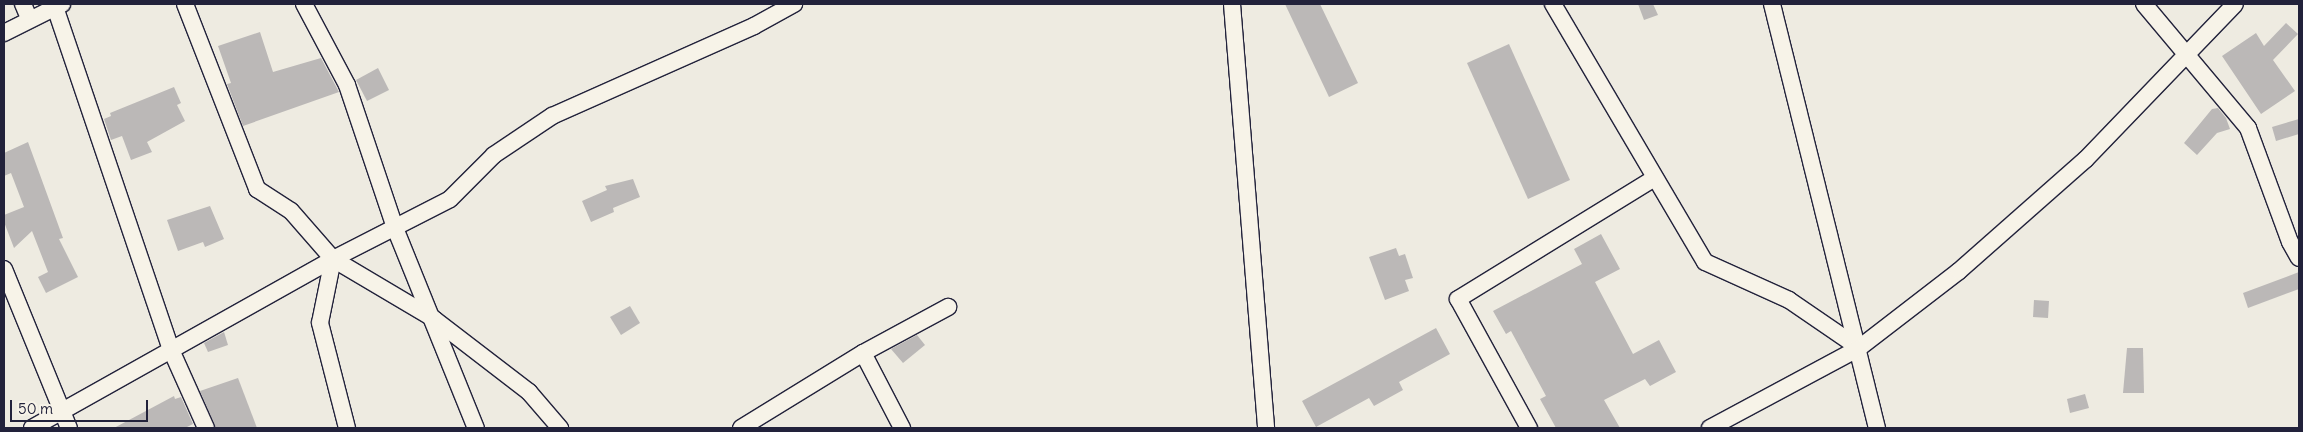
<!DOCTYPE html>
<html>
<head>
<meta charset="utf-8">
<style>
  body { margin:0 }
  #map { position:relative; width:2303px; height:432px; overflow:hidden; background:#eeebe1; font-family:Delius,sans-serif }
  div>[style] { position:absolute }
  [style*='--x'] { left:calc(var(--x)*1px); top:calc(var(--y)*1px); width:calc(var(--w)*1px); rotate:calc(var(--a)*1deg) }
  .building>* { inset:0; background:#bbb8b7 }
  .roads { filter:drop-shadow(1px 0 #22223b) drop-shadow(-1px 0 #22223b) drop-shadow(0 1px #22223b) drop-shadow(0 -1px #22223b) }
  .street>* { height:16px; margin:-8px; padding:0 8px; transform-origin:8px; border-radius:8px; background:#f7f3e8 }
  span { translate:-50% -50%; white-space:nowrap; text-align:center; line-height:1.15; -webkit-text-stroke:4.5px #f7f3e8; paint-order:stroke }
  .frame { position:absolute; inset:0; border:5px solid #22223b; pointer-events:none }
  .scale { position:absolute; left:10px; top:400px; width:138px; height:22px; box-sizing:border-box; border:2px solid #22223b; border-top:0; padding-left:6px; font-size:15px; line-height:18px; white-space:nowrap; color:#22223b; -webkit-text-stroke:4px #f7f3e8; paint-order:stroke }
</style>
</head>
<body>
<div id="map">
  <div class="building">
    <i style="clip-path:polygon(1285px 4px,1320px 4px,1358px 83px,1329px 97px)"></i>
    <i style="clip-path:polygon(1638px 4px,1653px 4px,1658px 15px,1644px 20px)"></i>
    <i style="clip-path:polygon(2286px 23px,2298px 34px,2273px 60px,2295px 91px,2261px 114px,2222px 56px,2256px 33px,2264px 46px)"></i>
    <i style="clip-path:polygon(260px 32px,273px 72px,321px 58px,339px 92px,243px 126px,227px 84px,231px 83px,218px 46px)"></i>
    <i style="clip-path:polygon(1509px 44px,1570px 180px,1528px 199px,1467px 63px)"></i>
    <i style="clip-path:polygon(378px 68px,389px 90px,367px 101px,356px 80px)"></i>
    <i style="clip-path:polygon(174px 87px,181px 103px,177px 105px,185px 121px,147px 142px,152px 152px,131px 160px,122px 136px,111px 140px,104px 119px,111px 116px,110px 113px)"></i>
    <i style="clip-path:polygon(2218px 108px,2226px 118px,2230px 129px,2217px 133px,2197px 155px,2184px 143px,2212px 109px)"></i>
    <i style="clip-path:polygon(2299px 119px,2299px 134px,2276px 141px,2272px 127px)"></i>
    <i style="clip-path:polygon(28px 142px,63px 238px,59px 239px,78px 277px,46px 293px,38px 277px,48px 272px,32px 231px,14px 248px,4px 222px,4px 215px,24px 207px,11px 173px,4px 176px,4px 153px)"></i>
    <i style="clip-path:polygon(633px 179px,640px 197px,613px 208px,614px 212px,591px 222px,582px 201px,607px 190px,605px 186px)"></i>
    <i style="clip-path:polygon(210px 206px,224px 239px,205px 247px,203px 242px,178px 251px,167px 220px)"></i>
    <i style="clip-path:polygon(1601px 234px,1620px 269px,1595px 282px,1633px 354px,1659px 340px,1676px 372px,1650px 386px,1645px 379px,1604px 400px,1620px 428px,1556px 428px,1540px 399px,1546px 396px,1511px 331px,1506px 334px,1493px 311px,1582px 264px,1574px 249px)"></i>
    <i style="clip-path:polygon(1396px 248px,1399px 256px,1405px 254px,1413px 278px,1405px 280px,1409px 291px,1385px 300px,1369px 257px)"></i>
    <i style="clip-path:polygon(2299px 272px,2299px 289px,2248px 308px,2243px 293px)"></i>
    <i style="clip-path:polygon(2034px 300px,2049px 301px,2048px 318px,2033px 317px)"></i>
    <i style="clip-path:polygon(630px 306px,640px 323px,621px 335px,610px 317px)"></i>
    <i style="clip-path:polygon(1436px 328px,1450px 354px,1399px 382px,1403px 390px,1374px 406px,1369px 398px,1316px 427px,1302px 401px)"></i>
    <i style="clip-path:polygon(224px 332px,228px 345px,208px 352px,204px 343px)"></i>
    <i style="clip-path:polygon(917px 335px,925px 345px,903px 363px,891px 349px)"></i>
    <i style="clip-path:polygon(2127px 348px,2143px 348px,2144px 393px,2123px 393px)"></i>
    <i style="clip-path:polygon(238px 378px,257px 428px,216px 428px,200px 391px)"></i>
    <i style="clip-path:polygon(2085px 394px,2089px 408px,2070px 413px,2067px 399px)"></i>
    <i style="clip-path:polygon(174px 396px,175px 399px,181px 397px,193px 424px,185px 428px,114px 428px)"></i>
  </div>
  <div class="roads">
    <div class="street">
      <i style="--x:23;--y:4;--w:15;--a:67"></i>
      <i style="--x:185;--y:4;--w:199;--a:68.7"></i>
      <i style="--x:257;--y:189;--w:40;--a:32.9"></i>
      <i style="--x:291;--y:211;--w:64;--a:48.8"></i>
      <i style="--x:333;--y:259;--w:117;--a:30.7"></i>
      <i style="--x:434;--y:319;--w:120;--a:37.5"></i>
      <i style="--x:529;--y:392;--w:48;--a:49.3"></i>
      <i style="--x:304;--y:4;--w:92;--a:62"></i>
      <i style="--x:347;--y:85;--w:151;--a:71.4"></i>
      <i style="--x:395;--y:228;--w:216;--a:68"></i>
      <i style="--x:1232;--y:4;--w:425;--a:85.4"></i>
      <i style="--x:1553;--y:4;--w:299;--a:59.5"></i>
      <i style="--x:1705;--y:262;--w:92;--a:24.3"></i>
      <i style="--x:1789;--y:300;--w:85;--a:34.4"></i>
      <i style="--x:1859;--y:348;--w:126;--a:-37.6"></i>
      <i style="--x:1959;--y:271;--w:168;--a:-41.4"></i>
      <i style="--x:2085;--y:160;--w:216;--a:-46.1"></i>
      <i style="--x:1772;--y:4;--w:437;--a:76.1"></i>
      <i style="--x:2144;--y:4;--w:162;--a:50"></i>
      <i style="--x:2248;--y:128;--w:121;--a:69.8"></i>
      <i style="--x:2290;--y:242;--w:18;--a:61"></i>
      <i style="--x:55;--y:7;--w:364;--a:71.3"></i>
      <i style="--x:172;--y:352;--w:83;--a:65.9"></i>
      <i style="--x:4;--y:33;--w:65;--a:-26.6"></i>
      <i style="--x:333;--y:259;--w:65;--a:101.5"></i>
      <i style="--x:320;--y:323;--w:108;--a:75.6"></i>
      <i style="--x:4;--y:269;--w:172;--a:67.8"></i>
      <i style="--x:863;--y:353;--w:85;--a:62.5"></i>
      <i style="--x:32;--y:428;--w:345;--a:-29.3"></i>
      <i style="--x:333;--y:259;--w:131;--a:-27.1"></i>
      <i style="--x:450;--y:199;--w:62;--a:-45"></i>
      <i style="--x:494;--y:155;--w:70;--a:-33.9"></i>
      <i style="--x:552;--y:116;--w:221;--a:-24"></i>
      <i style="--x:754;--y:26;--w:46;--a:-28.8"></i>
      <i style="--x:741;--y:428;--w:143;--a:-31.6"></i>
      <i style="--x:863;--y:353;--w:97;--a:-28.4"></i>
      <i style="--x:1529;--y:428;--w:147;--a:-118.8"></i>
      <i style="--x:1458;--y:299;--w:231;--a:-31.6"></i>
      <i style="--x:1710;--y:428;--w:169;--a:-28.2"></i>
    </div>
  </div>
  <div class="frame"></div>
  <div class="scale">50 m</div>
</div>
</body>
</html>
